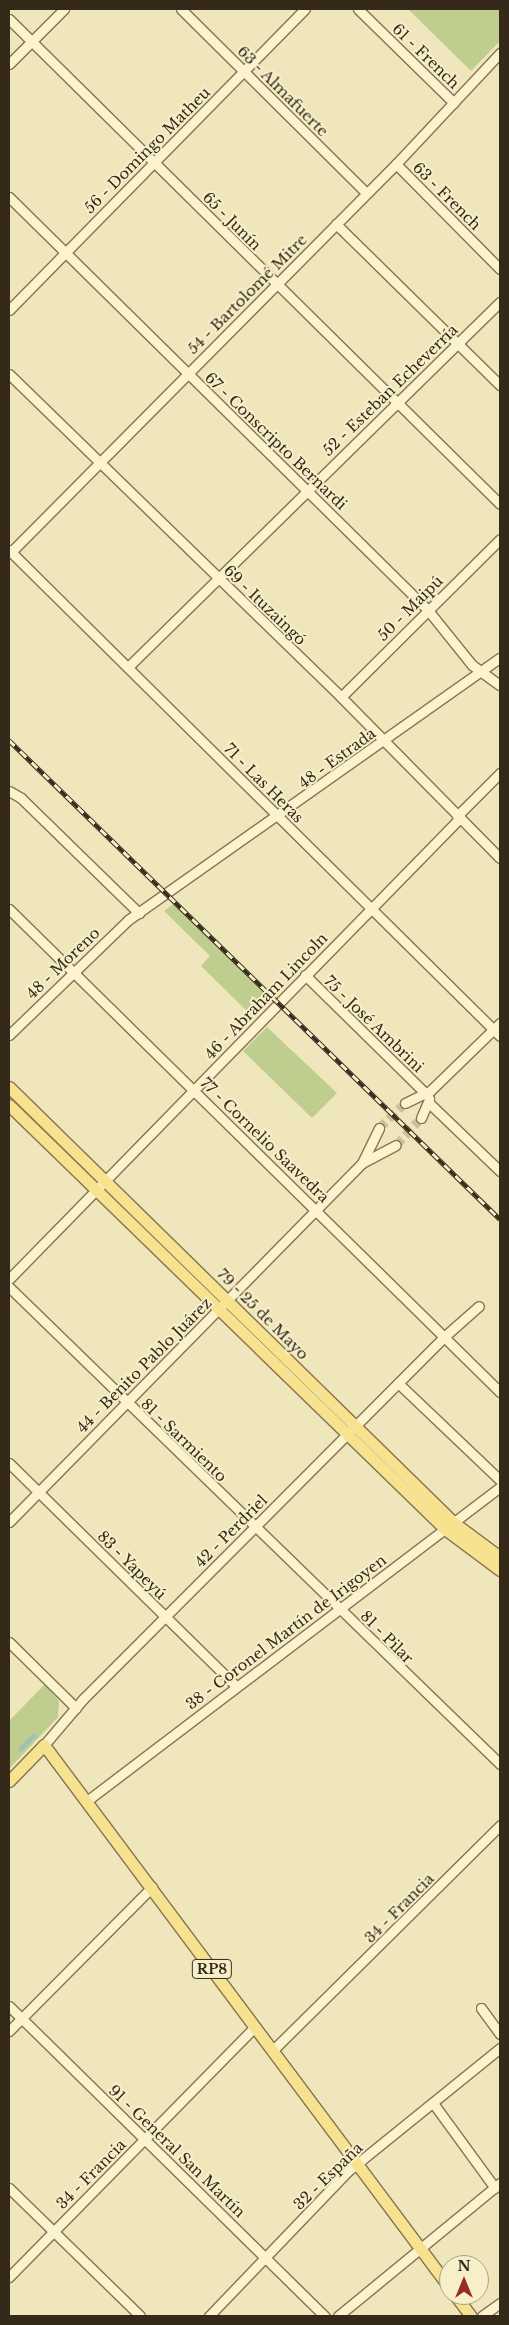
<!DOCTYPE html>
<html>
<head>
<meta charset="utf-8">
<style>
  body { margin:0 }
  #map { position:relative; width:509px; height:2325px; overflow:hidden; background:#f0e6bb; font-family:"Libre Baskerville",serif }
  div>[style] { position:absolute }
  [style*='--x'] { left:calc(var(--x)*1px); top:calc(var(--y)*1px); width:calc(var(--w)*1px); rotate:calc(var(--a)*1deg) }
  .green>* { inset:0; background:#bfce8f }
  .water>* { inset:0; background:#9fc0ba }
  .minor-tunnel>* { height:9px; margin-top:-4.5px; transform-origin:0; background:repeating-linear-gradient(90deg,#cbc09b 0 9px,transparent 0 13.5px) }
  .roads { filter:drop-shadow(1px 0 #877554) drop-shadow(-1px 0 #877554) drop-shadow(0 1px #877554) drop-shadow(0 -1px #877554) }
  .minor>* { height:9px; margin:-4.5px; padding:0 4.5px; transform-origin:4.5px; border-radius:4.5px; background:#fbf2ce }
  .major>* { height:11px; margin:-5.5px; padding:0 5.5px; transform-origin:5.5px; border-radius:5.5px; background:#f7e28f }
  .rail>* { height:4.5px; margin-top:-2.25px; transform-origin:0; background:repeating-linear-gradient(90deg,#f7efca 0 8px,#352a1a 0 16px); box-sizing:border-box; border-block:1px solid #352a1a }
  span { translate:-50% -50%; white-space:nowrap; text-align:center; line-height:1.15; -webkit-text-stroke:4px #f7efca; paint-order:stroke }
  .shield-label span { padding:1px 4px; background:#f7efca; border:1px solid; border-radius:4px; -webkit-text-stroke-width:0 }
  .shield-label { font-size:14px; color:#352a1a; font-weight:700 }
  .street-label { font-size:15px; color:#352a1a }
  .frame { position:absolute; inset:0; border:10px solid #352a1a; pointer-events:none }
  .north { position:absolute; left:439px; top:2255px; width:50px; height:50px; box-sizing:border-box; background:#f7efca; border:1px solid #a9a084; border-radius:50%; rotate:0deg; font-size:14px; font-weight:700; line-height:20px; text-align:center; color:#352a1a }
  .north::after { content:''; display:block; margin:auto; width:18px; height:22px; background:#992d21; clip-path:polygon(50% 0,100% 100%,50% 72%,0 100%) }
</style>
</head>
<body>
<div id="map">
  <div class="green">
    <i style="clip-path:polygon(408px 9px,500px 9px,500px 41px,471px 71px)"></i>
    <i style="clip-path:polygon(175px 903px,271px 998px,253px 1017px,201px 966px,210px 956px,164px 911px)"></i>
    <i style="clip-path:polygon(267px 1027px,337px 1093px,312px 1118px,243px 1051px)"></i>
    <i style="clip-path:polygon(9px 1094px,94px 1177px,94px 1179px,9px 1099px)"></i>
    <i style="clip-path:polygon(45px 1684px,59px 1701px,58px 1717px,9px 1769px,9px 1721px)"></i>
  </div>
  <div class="water">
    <i style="clip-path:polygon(34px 1733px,37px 1736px,21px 1752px,18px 1749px)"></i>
  </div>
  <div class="minor-tunnel">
    <i style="--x:379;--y:1128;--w:36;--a:-44"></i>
    <i style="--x:396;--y:1145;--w:37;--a:-47"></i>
  </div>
  <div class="roads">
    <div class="minor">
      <i style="--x:181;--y:9;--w:261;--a:44.8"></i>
      <i style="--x:358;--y:9;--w:134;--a:44.4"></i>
      <i style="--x:9;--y:19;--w:690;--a:44.65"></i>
      <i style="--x:9;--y:64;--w:78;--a:-45"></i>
      <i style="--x:396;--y:164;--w:148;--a:45.3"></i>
      <i style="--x:9;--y:197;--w:587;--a:44.59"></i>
      <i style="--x:427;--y:609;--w:72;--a:51.2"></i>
      <i style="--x:472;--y:665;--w:34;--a:36"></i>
      <i style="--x:336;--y:224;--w:230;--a:44.5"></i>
      <i style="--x:9;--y:310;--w:422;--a:-45.5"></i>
      <i style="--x:9;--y:374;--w:463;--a:44.2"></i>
      <i style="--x:341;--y:697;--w:226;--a:45.4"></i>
      <i style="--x:9;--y:550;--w:691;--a:44.71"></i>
      <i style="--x:11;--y:552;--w:547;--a:-45.22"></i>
      <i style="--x:396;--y:164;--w:152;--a:-46.9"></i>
      <i style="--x:128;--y:667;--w:521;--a:-44.46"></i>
      <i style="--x:341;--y:697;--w:224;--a:-44.8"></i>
      <i style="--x:9;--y:791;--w:14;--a:30"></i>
      <i style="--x:21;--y:798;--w:165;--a:44.3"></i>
      <i style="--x:457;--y:816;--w:61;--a:-45"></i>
      <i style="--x:9;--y:909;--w:689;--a:44.53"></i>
      <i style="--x:305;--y:975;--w:168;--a:44.5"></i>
      <i style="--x:9;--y:1035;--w:165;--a:-44"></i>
      <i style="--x:128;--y:920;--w:455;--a:-35.2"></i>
      <i style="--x:428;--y:1102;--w:100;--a:43.8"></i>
      <i style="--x:405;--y:1103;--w:28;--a:-26"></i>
      <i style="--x:430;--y:1091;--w:98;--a:-44.2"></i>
      <i style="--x:421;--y:1118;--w:21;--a:-67"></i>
      <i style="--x:362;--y:1163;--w:38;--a:-28"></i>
      <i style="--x:9;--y:1279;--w:644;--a:-45.63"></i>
      <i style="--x:9;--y:1287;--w:685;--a:44.17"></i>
      <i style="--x:398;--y:1383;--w:141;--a:43.6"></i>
      <i style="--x:9;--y:1463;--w:318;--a:44.5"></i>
      <i style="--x:9;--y:1522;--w:503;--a:-45.48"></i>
      <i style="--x:362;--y:1163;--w:39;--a:-64"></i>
      <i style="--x:9;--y:1642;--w:94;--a:44.6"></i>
      <i style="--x:44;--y:1745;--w:60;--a:-49.7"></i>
      <i style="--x:83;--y:1699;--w:513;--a:-45.08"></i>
      <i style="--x:445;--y:1336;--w:45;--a:-41.4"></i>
      <i style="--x:88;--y:1800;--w:517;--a:-37.22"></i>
      <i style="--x:9;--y:2006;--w:443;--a:44.5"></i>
      <i style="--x:481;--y:2008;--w:32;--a:54"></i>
      <i style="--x:9;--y:2031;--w:203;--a:-45.2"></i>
      <i style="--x:273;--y:2050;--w:320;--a:-44.7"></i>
      <i style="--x:433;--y:2103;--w:105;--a:53.9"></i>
      <i style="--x:9;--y:2188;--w:183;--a:44.3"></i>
      <i style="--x:9;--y:2277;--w:351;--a:-45.5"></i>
      <i style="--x:209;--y:2316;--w:201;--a:-46.2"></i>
      <i style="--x:348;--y:2171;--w:196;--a:-39"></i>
      <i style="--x:338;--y:2316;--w:210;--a:-39.4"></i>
      <i style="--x:482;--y:2316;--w:22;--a:-36"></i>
    </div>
    <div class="major">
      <i style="--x:9;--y:1087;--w:623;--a:44.41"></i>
      <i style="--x:454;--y:1523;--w:57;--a:36.5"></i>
      <i style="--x:9;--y:1105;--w:608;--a:44.2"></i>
      <i style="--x:445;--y:1529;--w:69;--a:36.7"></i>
      <i style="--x:9;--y:1781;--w:50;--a:-45.8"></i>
      <i style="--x:44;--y:1745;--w:677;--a:53.23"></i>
      <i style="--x:455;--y:2295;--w:26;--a:53"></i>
    </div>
  </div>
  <div class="rail">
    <i style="--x:9;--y:740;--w:686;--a:44.29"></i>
  </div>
  <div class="shield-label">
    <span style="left:212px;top:1969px">RP8</span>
  </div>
  <div class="street-label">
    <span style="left:426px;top:56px;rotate:44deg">61 - French</span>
    <span style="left:283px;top:91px;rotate:45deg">63 - Almafuerte</span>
    <span style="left:147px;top:150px;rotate:-45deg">56 - Domingo Matheu</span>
    <span style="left:447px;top:196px;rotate:45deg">63 - French</span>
    <span style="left:232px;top:221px;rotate:45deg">65 - Junín</span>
    <span style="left:247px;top:294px;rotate:-45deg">54 - Bartolomé Mitre</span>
    <span style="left:390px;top:390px;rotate:-44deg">52 - Esteban Echeverría</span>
    <span style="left:276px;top:441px;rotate:44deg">67 - Conscripto Bernardi</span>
    <span style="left:265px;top:605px;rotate:44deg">69 - Ituzaingó</span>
    <span style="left:410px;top:608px;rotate:-45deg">50 - Maipú</span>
    <span style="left:337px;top:758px;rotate:-36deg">48 - Estrada</span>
    <span style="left:264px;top:783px;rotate:45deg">71 - Las Heras</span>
    <span style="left:63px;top:963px;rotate:-44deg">48 - Moreno</span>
    <span style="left:266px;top:996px;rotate:-46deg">46 - Abraham Lincoln</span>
    <span style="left:374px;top:1024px;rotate:44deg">75 - José Ambrini</span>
    <span style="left:265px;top:1140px;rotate:44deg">77 - Cornelio Saavedra</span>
    <span style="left:263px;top:1314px;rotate:45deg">79 - 25 de Mayo</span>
    <span style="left:144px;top:1365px;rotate:-45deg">44 - Benito Pablo Juárez</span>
    <span style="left:184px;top:1440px;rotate:44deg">81 - Sarmiento</span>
    <span style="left:231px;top:1531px;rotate:-45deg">42 - Perdriel</span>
    <span style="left:132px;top:1565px;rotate:45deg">83 - Yapeyú</span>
    <span style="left:286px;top:1632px;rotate:-37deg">38 - Coronel Martín de Irigoyen</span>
    <span style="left:387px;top:1637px;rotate:45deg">81 - Pilar</span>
    <span style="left:399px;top:1908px;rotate:-45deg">34 - Francia</span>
    <span style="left:177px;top:2151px;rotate:44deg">91 - General San Martín</span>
    <span style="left:91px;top:2174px;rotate:-45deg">34 - Francia</span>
    <span style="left:328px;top:2176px;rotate:-44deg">32 - España</span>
  </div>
  <div class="frame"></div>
  <div class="north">N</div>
</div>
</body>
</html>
